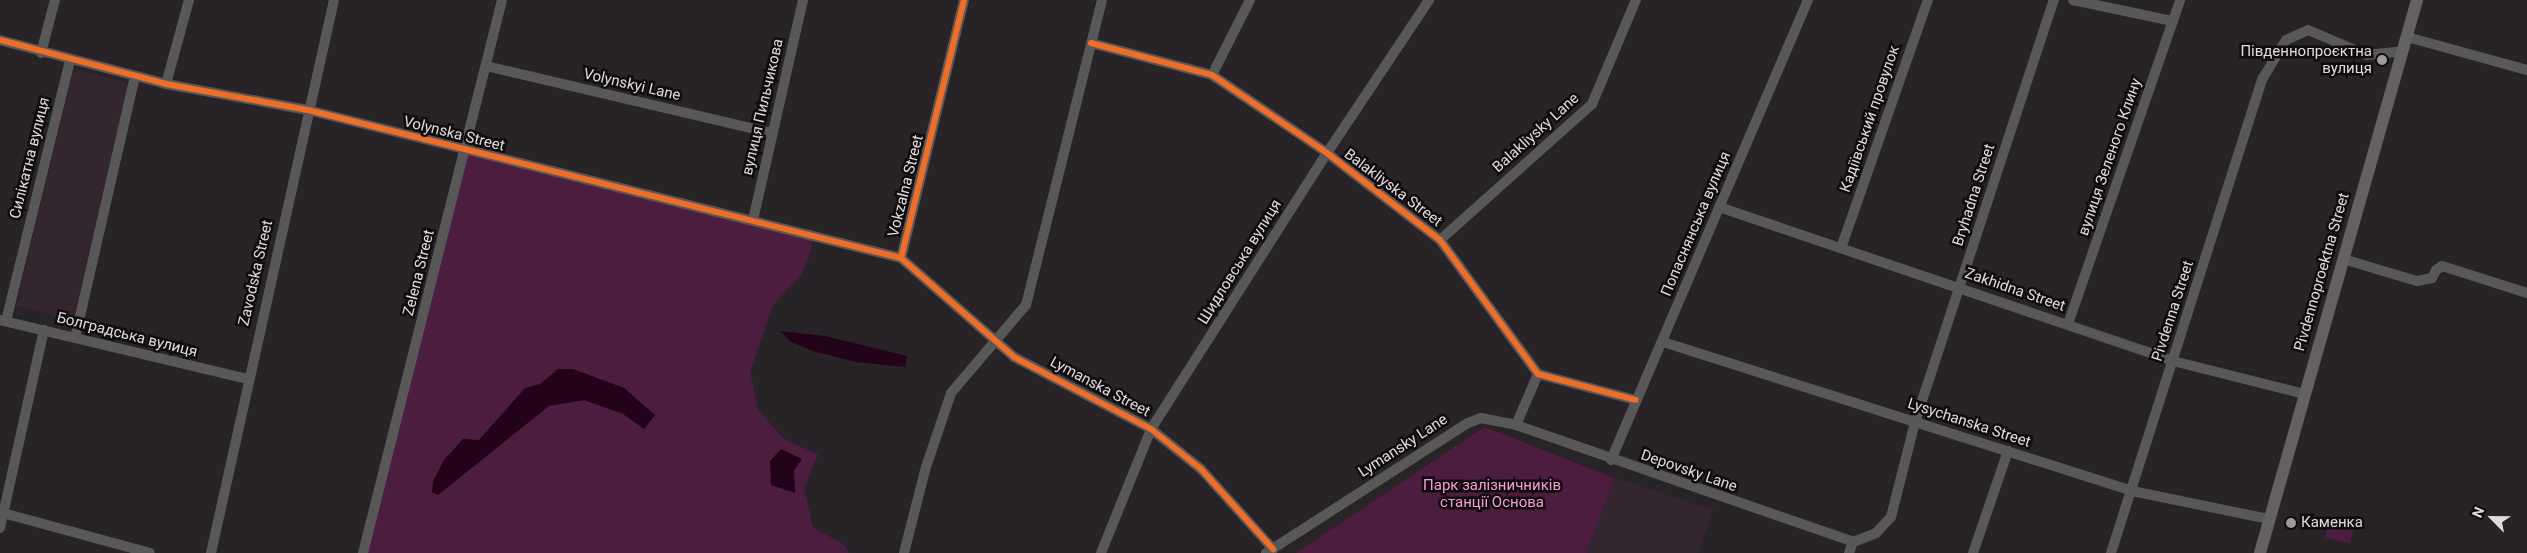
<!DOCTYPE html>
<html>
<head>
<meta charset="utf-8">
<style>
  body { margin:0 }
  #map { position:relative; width:2527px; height:553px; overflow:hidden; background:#282326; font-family:Roboto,sans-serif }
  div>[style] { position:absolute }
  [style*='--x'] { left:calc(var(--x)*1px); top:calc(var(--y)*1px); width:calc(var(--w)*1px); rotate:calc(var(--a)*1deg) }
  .built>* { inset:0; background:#33262f }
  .green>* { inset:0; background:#4c1d3f }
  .water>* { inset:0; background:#23031a }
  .minor>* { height:10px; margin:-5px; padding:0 5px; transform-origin:5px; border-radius:5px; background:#595859 }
  .major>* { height:12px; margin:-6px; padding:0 6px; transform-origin:6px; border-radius:6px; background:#646162 }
  .cycleway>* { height:6px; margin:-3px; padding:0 3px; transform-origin:3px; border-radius:3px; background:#ee6e29 }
  .dots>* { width:14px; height:14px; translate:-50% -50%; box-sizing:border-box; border:2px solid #100c0e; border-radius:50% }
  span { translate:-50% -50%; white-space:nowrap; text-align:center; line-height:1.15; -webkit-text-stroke:5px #100c0e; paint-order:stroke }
  .poi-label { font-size:15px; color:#e0dade }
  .right { translate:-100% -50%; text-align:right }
  .left { translate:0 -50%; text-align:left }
  .street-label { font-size:15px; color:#e0dade }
  .park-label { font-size:15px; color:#f99cdb }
  .north { position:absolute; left:2467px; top:493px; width:50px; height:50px; -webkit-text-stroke:4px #100c0e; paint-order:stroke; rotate:293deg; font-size:14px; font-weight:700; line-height:20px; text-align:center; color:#e0dade }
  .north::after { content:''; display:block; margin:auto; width:18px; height:22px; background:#e0dade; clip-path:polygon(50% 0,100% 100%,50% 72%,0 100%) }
</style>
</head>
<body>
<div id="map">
  <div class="built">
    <i style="clip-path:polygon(73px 69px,130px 83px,73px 320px,16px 306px)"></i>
    <i style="clip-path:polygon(1615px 478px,1713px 510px,1698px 553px,1586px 553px)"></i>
  </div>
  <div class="green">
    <i style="clip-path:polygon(466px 150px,813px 235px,810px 252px,802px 274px,773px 305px,750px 372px,758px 410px,785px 440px,818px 454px,804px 489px,813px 527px,844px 545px,849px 553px,363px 553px)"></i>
    <i style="clip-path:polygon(1484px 427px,1615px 478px,1586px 553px,1296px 553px)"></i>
    <i style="clip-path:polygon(2331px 515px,2355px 522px,2350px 544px,2325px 537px)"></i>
  </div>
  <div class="water">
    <i style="clip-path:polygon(780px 331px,825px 336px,907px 356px,905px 367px,856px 362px,813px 351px,791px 342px)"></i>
    <i style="clip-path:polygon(558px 369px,573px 369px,624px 388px,655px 415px,644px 429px,623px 414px,584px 400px,549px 406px,438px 495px,432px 492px,433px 481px,444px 460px,463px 439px,479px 440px,525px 388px,540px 384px)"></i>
    <i style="clip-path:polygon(781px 449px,802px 459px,794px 470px,795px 493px,771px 485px,770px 461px)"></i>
  </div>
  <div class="minor">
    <i style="--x:964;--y:0;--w:266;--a:103.7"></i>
    <i style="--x:901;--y:258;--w:150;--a:41.2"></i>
    <i style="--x:1014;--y:357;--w:155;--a:27.7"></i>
    <i style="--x:1151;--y:429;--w:64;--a:38.7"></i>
    <i style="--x:1201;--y:469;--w:108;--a:48"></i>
    <i style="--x:2073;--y:0;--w:102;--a:11.9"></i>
    <i style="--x:2407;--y:37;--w:124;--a:15.4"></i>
    <i style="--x:0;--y:40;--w:172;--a:14.8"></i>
    <i style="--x:166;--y:84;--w:144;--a:10.4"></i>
    <i style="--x:308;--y:110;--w:611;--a:14.01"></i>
    <i style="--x:1091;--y:43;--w:125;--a:14.8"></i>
    <i style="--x:1212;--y:75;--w:139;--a:34.1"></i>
    <i style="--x:1327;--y:153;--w:143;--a:37.6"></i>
    <i style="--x:1440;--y:240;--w:166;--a:53.8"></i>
    <i style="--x:1538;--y:374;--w:101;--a:14.9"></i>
    <i style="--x:41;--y:53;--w:55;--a:-75.2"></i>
    <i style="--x:486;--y:66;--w:294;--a:13.2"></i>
    <i style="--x:1212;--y:75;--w:84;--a:-63.1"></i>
    <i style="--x:166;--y:84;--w:87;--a:-74.7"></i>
    <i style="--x:1719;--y:207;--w:479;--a:18.7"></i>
    <i style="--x:2173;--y:361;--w:135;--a:14.1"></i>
    <i style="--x:753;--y:220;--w:226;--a:-77.2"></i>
    <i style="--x:1440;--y:240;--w:204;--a:-41.8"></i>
    <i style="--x:1592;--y:104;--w:113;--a:-67.1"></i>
    <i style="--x:1841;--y:248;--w:263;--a:-70.7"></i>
    <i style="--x:2343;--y:259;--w:77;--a:16.6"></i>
    <i style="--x:2417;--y:281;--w:15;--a:-11"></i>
    <i style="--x:2432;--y:278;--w:9;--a:-63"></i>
    <i style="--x:2436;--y:270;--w:7;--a:-34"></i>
    <i style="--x:2442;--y:266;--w:89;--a:17.6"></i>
    <i style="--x:0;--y:320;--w:254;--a:13.4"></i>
    <i style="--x:6;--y:321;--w:269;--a:-76.2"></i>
    <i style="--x:2068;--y:324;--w:343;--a:-70.9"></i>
    <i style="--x:75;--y:338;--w:269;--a:-77.1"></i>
    <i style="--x:1663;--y:342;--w:492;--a:17.6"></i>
    <i style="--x:2132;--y:491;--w:140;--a:11.6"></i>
    <i style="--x:1516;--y:425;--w:357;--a:19.1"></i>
    <i style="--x:1611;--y:460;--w:500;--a:-66.82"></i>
    <i style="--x:3;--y:513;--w:152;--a:15.2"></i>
    <i style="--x:0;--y:528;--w:203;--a:-77.5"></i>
    <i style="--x:211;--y:553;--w:567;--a:-77.46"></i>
    <i style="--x:363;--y:553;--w:570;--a:-75.89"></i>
    <i style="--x:904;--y:553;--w:89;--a:-75.7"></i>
    <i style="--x:926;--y:467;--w:78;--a:-71.3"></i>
    <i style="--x:951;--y:393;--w:116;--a:-49.6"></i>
    <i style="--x:1026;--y:305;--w:314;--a:-76"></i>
    <i style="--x:1101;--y:553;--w:134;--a:-68"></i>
    <i style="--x:1151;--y:429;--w:327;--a:-57.5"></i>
    <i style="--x:1327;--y:153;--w:184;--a:-56.3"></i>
    <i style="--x:1266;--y:553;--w:240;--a:-32.8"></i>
    <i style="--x:1468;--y:423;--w:14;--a:-21"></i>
    <i style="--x:1481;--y:418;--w:36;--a:11"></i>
    <i style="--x:1516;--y:425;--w:56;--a:-66.7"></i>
    <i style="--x:1849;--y:553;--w:12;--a:-70"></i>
    <i style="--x:1853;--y:542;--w:25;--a:-21"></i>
    <i style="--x:1876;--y:533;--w:22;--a:-47"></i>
    <i style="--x:1891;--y:517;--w:98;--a:-75.8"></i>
    <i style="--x:1915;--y:422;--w:444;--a:-71.8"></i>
    <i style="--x:1973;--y:553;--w:108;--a:-71.1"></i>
    <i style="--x:2111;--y:553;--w:499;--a:-72.3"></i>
    <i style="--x:2263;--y:78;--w:44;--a:-58.8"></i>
    <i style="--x:2286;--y:40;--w:24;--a:-24"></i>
    <i style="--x:2308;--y:30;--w:64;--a:23"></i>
    <i style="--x:2367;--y:55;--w:36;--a:-6"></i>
  </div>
  <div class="major">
    <i style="--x:2260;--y:553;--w:575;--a:-74.15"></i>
  </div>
  <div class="cycleway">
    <i style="--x:964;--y:0;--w:266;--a:103.7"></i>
    <i style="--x:901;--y:258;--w:150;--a:41.2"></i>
    <i style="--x:1014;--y:357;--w:155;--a:27.7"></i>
    <i style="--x:1151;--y:429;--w:64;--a:38.7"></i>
    <i style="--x:1201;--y:469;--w:108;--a:48"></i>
    <i style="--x:0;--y:40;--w:172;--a:14.8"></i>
    <i style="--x:166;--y:84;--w:144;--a:10.4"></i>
    <i style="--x:308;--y:110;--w:611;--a:14.01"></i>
    <i style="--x:1091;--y:43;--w:125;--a:14.8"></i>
    <i style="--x:1212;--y:75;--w:139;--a:34.1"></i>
    <i style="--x:1327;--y:153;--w:143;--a:37.6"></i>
    <i style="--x:1440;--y:240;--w:166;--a:53.8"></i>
    <i style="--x:1538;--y:374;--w:101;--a:14.9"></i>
  </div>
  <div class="dots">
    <i style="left:2382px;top:60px;background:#a09a9e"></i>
    <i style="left:2291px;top:523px;background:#a09a9e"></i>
  </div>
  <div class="poi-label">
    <span class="right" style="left:2372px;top:60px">Південнопроєктна<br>вулиця</span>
    <span class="left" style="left:2301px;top:523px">Каменка</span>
  </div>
  <div class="street-label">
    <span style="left:632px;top:85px;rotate:13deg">Volynskyi Lane</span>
    <span style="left:763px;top:107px;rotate:-77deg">вулиця Пильчикова</span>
    <span style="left:1870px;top:119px;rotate:-71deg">Кадіївський провулок</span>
    <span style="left:1536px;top:133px;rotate:-42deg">Balakliysky Lane</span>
    <span style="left:454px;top:134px;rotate:14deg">Volynska Street</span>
    <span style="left:2110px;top:157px;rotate:-71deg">вулиця Зеленого Клину</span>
    <span style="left:30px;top:158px;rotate:-76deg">Силікатна вулиця</span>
    <span style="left:906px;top:186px;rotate:-76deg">Vokzalna Street</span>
    <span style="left:1393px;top:188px;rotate:37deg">Balakliyska Street</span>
    <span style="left:1974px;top:195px;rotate:-72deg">Bryhadna Street</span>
    <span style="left:1696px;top:224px;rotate:-67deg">Попаснянська вулиця</span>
    <span style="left:1240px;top:262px;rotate:-58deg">Шидловська вулиця</span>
    <span style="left:2322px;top:272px;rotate:-74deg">Pivdennoproektna Street</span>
    <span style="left:256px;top:273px;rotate:-77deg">Zavodska Street</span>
    <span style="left:419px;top:273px;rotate:-76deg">Zelena Street</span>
    <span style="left:2015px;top:290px;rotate:19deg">Zakhidna Street</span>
    <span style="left:2173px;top:311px;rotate:-72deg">Pivdenna Street</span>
    <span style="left:127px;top:335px;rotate:14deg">Болградська вулиця</span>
    <span style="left:1100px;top:387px;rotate:28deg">Lymanska Street</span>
    <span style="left:1969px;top:423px;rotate:18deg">Lysychanska Street</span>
    <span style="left:1403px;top:446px;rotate:-33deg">Lymansky Lane</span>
    <span style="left:1689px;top:471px;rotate:19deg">Depovsky Lane</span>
  </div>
  <div class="park-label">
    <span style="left:1492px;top:494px">Парк залізничників<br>станції Основа</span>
  </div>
  <div class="north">N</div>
</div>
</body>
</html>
